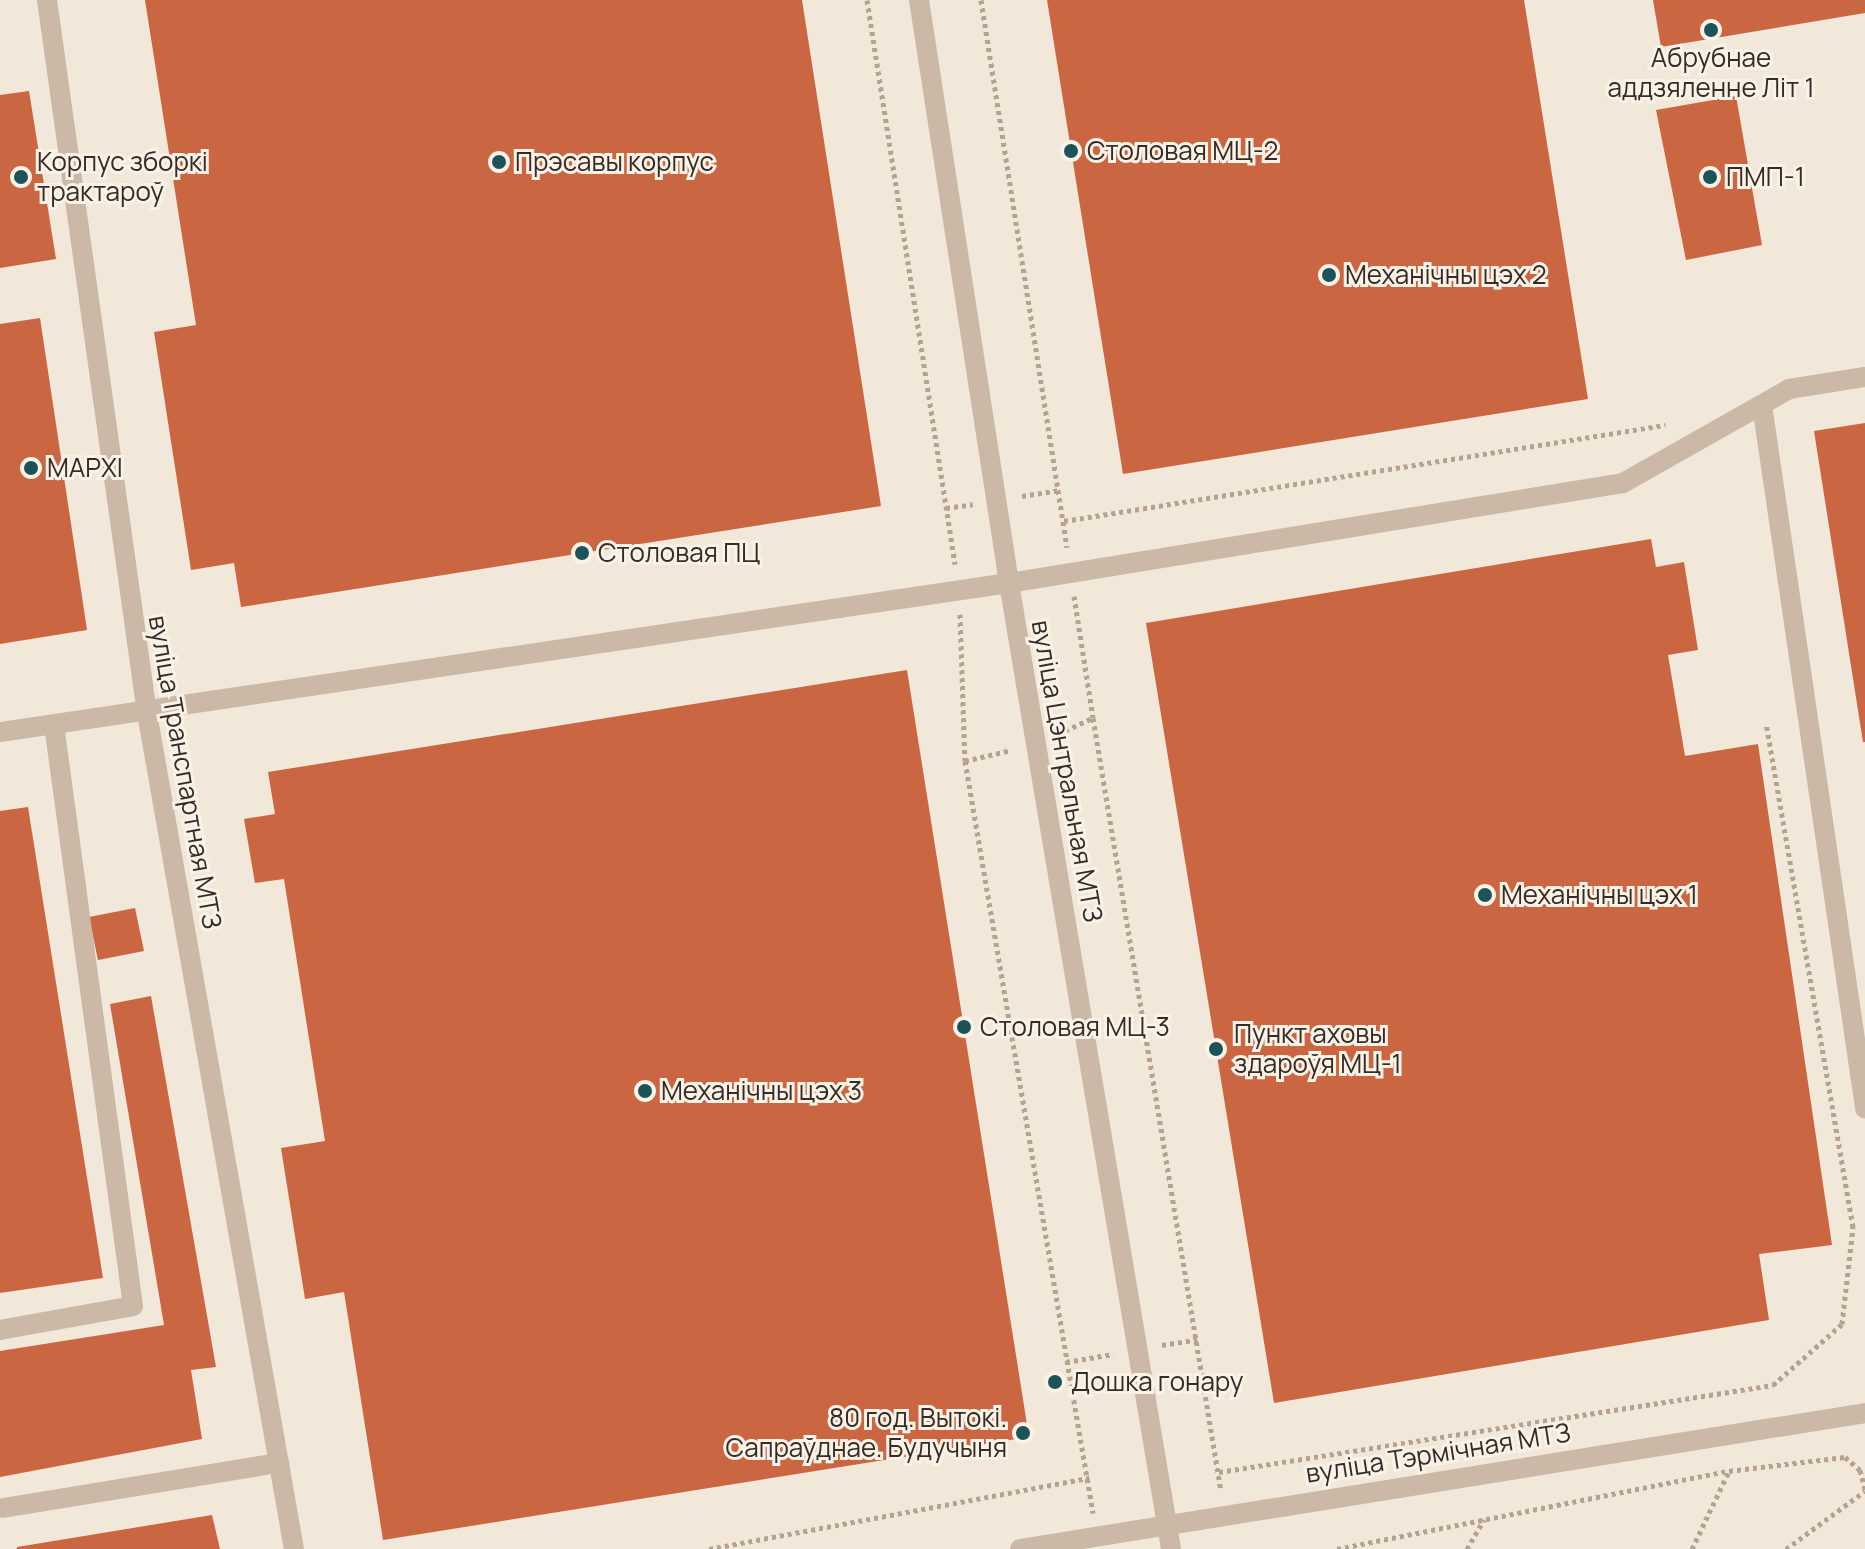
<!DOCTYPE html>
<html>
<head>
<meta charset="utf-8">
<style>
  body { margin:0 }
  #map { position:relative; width:1865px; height:1549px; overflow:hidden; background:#f2e8da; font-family:Manrope,sans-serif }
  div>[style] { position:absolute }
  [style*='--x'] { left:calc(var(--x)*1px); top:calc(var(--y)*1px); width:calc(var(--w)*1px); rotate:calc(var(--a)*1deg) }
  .building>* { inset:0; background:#ca6641 }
  .path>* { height:5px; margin-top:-2.5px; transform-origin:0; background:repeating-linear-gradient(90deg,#b7a290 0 4px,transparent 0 8px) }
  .lane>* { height:20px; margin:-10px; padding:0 10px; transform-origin:10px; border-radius:10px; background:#cbb8a6 }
  .dots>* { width:22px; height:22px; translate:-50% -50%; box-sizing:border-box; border:4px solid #faf2e6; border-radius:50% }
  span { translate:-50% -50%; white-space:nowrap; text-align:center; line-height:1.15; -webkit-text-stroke:6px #faf2e6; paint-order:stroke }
  .poi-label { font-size:26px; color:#362c27 }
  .left { translate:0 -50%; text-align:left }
  .right { translate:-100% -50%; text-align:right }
  .street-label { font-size:26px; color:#362c27 }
</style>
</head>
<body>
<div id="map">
  <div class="building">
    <i style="clip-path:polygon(145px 0,802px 0,881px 506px,241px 607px,234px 563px,191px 570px,154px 332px,196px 325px)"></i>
    <i style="clip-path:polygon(1047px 0,1524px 0,1588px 399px,1123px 474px)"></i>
    <i style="clip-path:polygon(1653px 0,1865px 0,1865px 13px,1661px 47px)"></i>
    <i style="clip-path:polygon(29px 91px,56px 259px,0 268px,0 95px)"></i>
    <i style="clip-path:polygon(1736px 96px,1762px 245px,1686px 260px,1656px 110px)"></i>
    <i style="clip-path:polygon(40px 318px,87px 630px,0 644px,0 324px)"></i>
    <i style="clip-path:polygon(1865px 423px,1865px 742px,1863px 742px,1814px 431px)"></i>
    <i style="clip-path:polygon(1651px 539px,1656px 567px,1684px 562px,1698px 650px,1668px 655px,1685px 756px,1758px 744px,1832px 1245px,1759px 1254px,1769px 1320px,1274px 1403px,1146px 623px)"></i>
    <i style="clip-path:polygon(907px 670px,1029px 1437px,383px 1540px,344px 1292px,305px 1299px,281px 1148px,325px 1141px,284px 879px,255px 883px,244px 819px,275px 814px,268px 772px)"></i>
    <i style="clip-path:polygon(28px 807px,103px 1278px,0 1293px,0 811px)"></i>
    <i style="clip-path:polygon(135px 908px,144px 951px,98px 960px,89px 917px)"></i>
    <i style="clip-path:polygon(151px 996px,216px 1367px,191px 1370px,202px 1439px,0 1477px,0 1351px,164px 1325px,110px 1004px)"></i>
    <i style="clip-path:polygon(212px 1515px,220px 1549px,17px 1549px,17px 1547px)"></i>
  </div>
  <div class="path">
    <i style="--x:867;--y:0;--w:571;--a:81.13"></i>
    <i style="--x:981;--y:0;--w:554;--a:81.07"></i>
    <i style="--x:1022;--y:496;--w:37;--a:-9"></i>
    <i style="--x:946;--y:508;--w:27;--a:-8"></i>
    <i style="--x:1064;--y:521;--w:609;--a:-9.08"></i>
    <i style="--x:1074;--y:596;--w:123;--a:81.1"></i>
    <i style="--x:960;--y:614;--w:147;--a:88.1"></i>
    <i style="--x:965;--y:761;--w:763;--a:80.34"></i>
    <i style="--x:1058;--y:734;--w:38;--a:-25"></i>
    <i style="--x:1093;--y:718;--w:784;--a:80.6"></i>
    <i style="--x:965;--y:761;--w:47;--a:-13.4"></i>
    <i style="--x:1162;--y:1345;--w:36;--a:-9"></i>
    <i style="--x:1066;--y:1362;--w:48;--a:-9.7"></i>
    <i style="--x:1219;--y:1472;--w:561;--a:-8.92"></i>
    <i style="--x:1773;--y:1385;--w:92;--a:-41.5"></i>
    <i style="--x:1842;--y:1324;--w:98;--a:-83.5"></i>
    <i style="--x:1853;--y:1227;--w:511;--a:-99.79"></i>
    <i style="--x:709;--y:1549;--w:387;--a:-10.6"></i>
    <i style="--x:1337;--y:1549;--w:400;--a:-11.3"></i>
    <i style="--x:1729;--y:1471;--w:117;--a:-6.9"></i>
    <i style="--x:1845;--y:1457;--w:20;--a:41"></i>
    <i style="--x:1860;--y:1470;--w:20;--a:75"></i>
    <i style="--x:1467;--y:1549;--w:34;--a:-60"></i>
    <i style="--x:1692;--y:1549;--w:86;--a:-64.6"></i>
    <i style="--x:1786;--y:1549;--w:98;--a:-36.3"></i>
  </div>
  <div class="lane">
    <i style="--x:47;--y:0;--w:720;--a:82.02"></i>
    <i style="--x:147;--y:713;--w:849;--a:80.03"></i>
    <i style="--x:919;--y:0;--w:590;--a:81.22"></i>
    <i style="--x:1009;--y:583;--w:979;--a:80.48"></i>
    <i style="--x:1762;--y:405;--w:711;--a:81.66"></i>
    <i style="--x:0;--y:732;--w:1020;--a:-8.4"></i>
    <i style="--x:1009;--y:583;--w:622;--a:-9.25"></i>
    <i style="--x:1623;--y:483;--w:191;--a:-29.5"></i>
    <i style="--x:1789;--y:389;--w:77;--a:-9"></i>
    <i style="--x:0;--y:1330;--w:135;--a:-10.2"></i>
    <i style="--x:133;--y:1306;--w:586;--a:-97.74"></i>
    <i style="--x:3;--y:1508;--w:280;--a:-9.3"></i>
    <i style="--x:1020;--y:1549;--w:856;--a:-9.14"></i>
  </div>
  <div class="dots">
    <i style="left:1711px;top:30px;background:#1b5359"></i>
    <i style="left:1071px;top:151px;background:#1b5359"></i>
    <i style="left:499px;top:162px;background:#1b5359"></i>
    <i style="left:21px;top:177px;background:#1b5359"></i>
    <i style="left:1710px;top:177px;background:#1b5359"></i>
    <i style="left:1329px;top:275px;background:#1b5359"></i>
    <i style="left:31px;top:468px;background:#1b5359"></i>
    <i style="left:582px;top:553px;background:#1b5359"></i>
    <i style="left:1485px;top:895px;background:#1b5359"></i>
    <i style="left:964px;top:1027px;background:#1b5359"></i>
    <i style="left:1216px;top:1049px;background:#1b5359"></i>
    <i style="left:645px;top:1091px;background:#1b5359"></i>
    <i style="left:1055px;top:1382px;background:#1b5359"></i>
    <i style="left:1023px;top:1433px;background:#1b5359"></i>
  </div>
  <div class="poi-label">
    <span style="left:1711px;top:73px">Абрубнае<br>аддзяленне Літ 1</span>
    <span class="left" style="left:1087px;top:151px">Столовая МЦ-2</span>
    <span class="left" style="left:37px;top:177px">Корпус зборкі<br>трактароў</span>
    <span class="left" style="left:515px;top:162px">Прэсавы корпус</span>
    <span class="left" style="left:1726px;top:177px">ПМП-1</span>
    <span class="left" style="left:1345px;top:275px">Механічны цэх 2</span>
    <span class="left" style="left:47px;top:468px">МАРХІ</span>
    <span class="left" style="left:598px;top:553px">Столовая ПЦ</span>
    <span class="left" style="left:1501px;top:895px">Механічны цэх 1</span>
    <span class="left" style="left:980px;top:1027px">Столовая МЦ-3</span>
    <span class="left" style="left:1234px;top:1049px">Пункт аховы<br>здароўя МЦ-1</span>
    <span class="left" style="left:661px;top:1091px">Механічны цэх 3</span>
    <span class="left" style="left:1071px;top:1382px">Дошка гонару</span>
    <span class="right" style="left:1007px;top:1433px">80 год. Вытокі.<br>Сапраўднае. Будучыня</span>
  </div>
  <div class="street-label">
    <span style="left:1067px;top:771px;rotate:80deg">вуліца Цэнтральная МТЗ</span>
    <span style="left:185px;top:772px;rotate:80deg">вуліца Транспартная МТЗ</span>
    <span style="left:1438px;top:1453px;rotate:-9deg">вуліца Тэрмічная МТЗ</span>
  </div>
</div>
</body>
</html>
